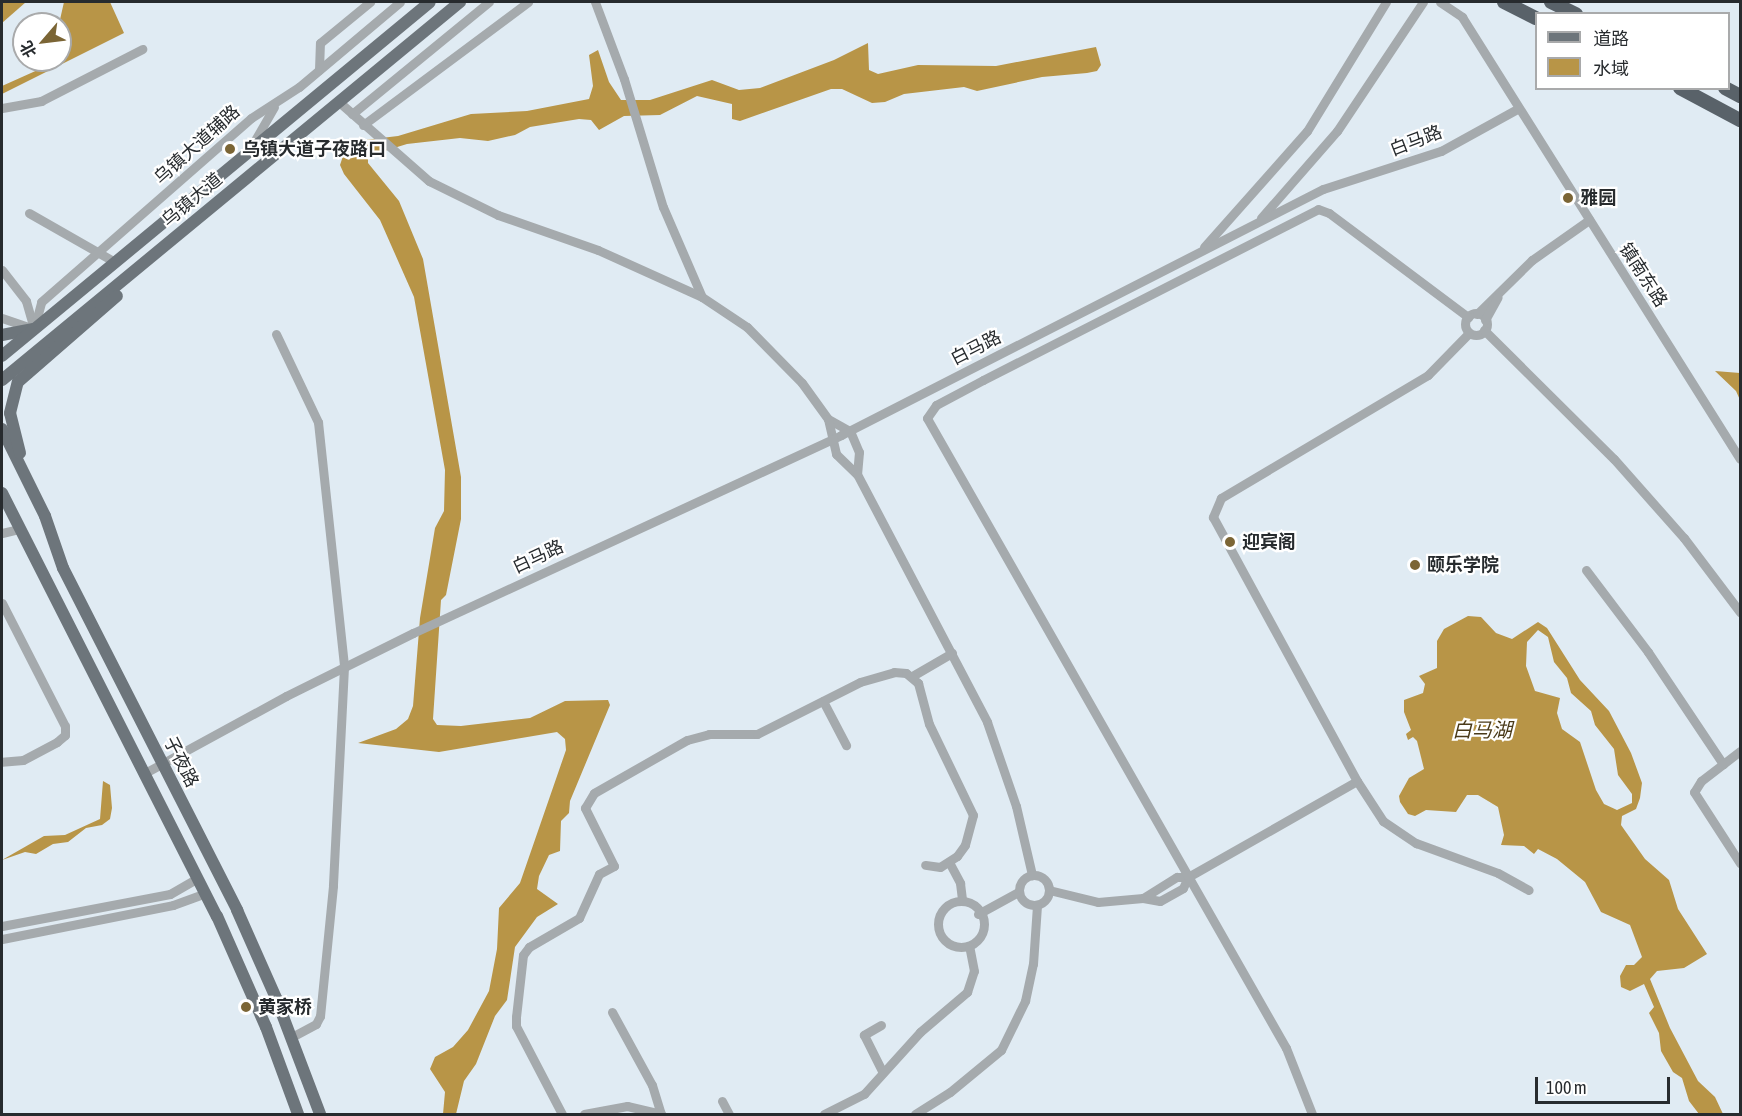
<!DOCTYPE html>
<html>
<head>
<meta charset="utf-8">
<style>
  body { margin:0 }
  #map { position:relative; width:1742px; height:1116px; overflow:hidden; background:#e0ebf3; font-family:"Asap Condensed","Noto Sans SC",sans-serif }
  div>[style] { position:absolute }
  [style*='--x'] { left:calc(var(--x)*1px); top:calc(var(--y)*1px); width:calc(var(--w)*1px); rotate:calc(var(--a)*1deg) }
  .water>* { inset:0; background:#b89547 }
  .minor>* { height:9px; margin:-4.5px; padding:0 4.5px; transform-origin:4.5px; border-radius:4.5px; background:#a5aaad }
  .minor>.ring { margin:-4.5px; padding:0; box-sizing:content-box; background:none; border:9px solid #a5aaad; border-radius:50% }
  .major>* { height:12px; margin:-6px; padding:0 6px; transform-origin:6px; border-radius:6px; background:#6d757b }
  .highway>* { height:14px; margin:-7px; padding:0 7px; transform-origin:7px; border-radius:7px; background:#596269 }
  .dots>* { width:16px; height:16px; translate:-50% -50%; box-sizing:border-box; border:3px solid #fff; border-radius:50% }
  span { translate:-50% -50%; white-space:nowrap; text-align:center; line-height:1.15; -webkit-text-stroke:4.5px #fff; paint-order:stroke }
  .street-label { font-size:18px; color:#272b2e }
  .poi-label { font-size:18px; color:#272b2e; font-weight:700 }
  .left { translate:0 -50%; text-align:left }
  .water-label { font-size:20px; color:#4a3a19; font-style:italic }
  .frame { position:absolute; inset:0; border:3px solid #272b2e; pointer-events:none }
  .legend { position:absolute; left:1535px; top:12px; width:195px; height:78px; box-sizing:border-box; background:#fff; border:2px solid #a9aaab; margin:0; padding:8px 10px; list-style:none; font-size:18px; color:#272b2e }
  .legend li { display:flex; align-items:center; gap:12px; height:30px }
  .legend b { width:30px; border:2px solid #a9aaab }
  .north { position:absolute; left:12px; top:12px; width:60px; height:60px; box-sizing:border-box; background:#fff; border:2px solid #a9aaab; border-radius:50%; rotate:242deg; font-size:16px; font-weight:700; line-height:24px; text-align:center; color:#272b2e }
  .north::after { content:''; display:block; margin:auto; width:21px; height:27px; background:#7b6535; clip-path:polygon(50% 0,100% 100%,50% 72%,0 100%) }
  .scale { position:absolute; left:1535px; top:1077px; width:135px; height:27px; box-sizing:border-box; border:3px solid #272b2e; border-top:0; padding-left:8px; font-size:18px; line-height:21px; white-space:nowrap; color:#272b2e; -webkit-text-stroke:4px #fff; paint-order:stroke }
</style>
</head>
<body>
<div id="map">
  <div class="water">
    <i style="clip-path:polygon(2px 2px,26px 2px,2px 23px)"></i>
    <i style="clip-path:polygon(64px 2px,110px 2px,124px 33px,2px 94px,2px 86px,60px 60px,63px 54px,59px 24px)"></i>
    <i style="clip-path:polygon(868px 43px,869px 70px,878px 74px,918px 65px,996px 66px,1096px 47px,1101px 65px,1097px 71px,1087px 73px,1042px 77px,977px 91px,964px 87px,904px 94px,885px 102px,872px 103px,842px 89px,831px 89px,740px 121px,732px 119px,732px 104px,697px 96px,660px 115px,624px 116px,599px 130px,591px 120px,579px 119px,530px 127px,515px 135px,488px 141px,460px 138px,407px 144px,368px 156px,368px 163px,399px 201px,423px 259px,461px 477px,461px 519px,446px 595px,441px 600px,433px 719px,437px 725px,461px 726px,530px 718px,565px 701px,608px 700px,610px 705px,570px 801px,569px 813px,561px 821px,560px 851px,549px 855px,539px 876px,537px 889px,558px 904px,537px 917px,515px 947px,507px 1000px,495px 1016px,476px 1064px,464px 1081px,456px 1114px,443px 1114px,445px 1092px,430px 1069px,435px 1057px,453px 1047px,468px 1030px,489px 991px,497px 949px,499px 908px,520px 883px,566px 750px,565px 739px,557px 732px,439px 752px,358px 743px,396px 729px,408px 719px,413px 706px,420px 618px,435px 528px,444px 511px,445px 470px,414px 297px,380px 220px,344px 174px,340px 165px,343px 156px,356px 141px,398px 136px,471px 114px,527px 111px,589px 99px,593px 86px,589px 55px,598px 50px,609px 82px,621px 100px,650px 100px,712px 80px,739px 90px,760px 88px,834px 60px)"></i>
    <i style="clip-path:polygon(1715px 371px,1740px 373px,1740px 400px,1736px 391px)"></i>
    <i style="clip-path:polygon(evenodd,1468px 616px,1481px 617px,1496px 633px,1512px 639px,1538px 622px,1547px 628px,1580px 680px,1609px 711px,1631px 753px,1642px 783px,1640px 798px,1636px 809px,1622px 816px,1621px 825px,1645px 859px,1669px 880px,1678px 909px,1707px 954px,1684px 968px,1657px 971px,1650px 979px,1670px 1028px,1698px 1081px,1715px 1097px,1723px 1114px,1699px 1114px,1689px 1101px,1682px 1078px,1673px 1072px,1661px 1051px,1659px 1033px,1649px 1013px,1654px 1007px,1644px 984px,1630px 991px,1621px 987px,1620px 976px,1626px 965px,1634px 965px,1642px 957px,1630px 925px,1601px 912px,1585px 882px,1557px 859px,1538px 849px,1534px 854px,1524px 846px,1501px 845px,1504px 835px,1498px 807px,1478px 795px,1467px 795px,1456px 812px,1426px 810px,1415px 816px,1408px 814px,1400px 802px,1399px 796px,1409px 778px,1424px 769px,1417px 741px,1413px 737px,1408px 740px,1406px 734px,1411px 730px,1404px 712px,1404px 700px,1423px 693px,1425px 684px,1419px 676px,1437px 668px,1437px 641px,1444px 629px,1468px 616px,1538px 630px,1548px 637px,1554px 662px,1567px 678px,1571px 693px,1591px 711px,1595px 725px,1614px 749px,1618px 775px,1632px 794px,1632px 803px,1617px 810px,1604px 804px,1596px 790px,1580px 742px,1562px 729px,1557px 713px,1560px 698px,1535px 691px,1526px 666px,1527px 642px,1538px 630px)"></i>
    <i style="clip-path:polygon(103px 781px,110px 785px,112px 808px,110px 819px,102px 825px,86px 828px,68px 842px,53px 844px,36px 854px,25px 852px,2px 860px,44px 836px,65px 835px,100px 819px)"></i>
  </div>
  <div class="minor">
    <i style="--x:595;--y:2;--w:82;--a:69.4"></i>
    <i style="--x:624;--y:79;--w:134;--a:73.1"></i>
    <i style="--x:663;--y:207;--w:98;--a:66.6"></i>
    <i style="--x:1440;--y:2;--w:27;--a:34"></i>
    <i style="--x:1462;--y:17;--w:522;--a:57.83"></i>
    <i style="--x:319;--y:70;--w:27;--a:-88"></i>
    <i style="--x:320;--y:43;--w:65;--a:-39.4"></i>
    <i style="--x:339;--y:102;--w:120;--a:41.3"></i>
    <i style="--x:429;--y:181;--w:77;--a:26.2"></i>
    <i style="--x:498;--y:215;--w:106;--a:19.3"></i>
    <i style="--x:598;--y:250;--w:114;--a:24.3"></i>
    <i style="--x:702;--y:297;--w:54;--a:33.7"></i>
    <i style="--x:747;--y:327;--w:78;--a:45.5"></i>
    <i style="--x:802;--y:383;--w:44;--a:54.2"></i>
    <i style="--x:828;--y:419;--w:25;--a:29"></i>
    <i style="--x:850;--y:431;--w:23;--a:67"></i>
    <i style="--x:859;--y:452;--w:22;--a:95"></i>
    <i style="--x:2;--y:108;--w:40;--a:-10"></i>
    <i style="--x:41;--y:101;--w:114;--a:-27.2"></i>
    <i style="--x:352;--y:114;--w:177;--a:-39.3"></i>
    <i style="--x:363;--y:125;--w:206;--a:-36.7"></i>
    <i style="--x:251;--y:147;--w:46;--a:-60.1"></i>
    <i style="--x:29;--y:213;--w:99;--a:29.7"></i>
    <i style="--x:1261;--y:218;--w:116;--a:-48.9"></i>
    <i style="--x:1337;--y:131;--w:155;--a:-56.3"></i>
    <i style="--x:1204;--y:247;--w:155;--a:-48.4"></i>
    <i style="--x:1307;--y:131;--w:151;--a:-58.5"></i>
    <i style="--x:2;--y:270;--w:39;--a:52"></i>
    <i style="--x:26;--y:301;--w:29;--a:74"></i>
    <i class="ring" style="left:1465px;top:313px;width:13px;height:13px"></i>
    <i style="--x:1477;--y:314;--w:77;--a:-44.5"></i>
    <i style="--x:1532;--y:260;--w:70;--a:-35.1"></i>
    <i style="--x:2;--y:318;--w:34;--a:19"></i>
    <i style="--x:1485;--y:320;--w:26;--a:-61"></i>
    <i style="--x:34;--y:329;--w:28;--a:-75"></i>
    <i style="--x:41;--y:302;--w:279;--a:-41.2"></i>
    <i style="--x:251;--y:118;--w:57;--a:-32.9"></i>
    <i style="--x:299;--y:87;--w:132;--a:-40.1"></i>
    <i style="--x:1484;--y:330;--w:183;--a:44.8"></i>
    <i style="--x:1614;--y:459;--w:106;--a:48.5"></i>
    <i style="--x:1684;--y:538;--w:93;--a:52.9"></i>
    <i style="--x:1469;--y:333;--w:59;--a:134.3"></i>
    <i style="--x:1428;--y:375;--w:241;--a:149.3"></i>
    <i style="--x:1221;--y:498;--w:21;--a:113"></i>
    <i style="--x:1213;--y:517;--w:301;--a:61.4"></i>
    <i style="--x:1357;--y:781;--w:48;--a:57"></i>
    <i style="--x:1383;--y:821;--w:40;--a:34"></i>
    <i style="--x:1416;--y:843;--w:87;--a:20.1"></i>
    <i style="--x:1498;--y:873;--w:35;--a:29"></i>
    <i style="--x:276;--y:334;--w:98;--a:64.5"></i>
    <i style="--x:318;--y:422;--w:246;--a:83.9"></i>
    <i style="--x:344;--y:667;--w:219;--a:92.9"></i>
    <i style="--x:333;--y:886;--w:131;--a:95.7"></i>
    <i style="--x:320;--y:1016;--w:9;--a:117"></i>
    <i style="--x:316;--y:1024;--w:27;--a:152"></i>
    <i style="--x:828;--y:419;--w:36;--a:77"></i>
    <i style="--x:836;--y:454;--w:29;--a:44"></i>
    <i style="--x:857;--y:474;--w:280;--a:62.3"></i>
    <i style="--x:987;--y:722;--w:89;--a:71"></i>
    <i style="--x:1016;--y:806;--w:71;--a:76.9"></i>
    <i style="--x:2;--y:533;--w:18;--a:-13"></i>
    <i style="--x:1586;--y:570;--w:103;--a:52.9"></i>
    <i style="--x:1648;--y:652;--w:135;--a:56.2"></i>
    <i style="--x:2;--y:603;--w:138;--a:62.9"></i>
    <i style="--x:65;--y:726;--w:9;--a:90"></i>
    <i style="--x:65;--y:735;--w:11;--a:139"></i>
    <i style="--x:57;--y:742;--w:38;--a:152"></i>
    <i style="--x:23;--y:760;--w:21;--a:175"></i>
    <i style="--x:914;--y:675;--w:44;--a:-30.1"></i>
    <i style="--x:823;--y:701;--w:50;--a:62.4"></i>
    <i style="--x:1740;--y:751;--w:49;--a:142.4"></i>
    <i style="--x:1701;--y:781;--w:13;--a:122"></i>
    <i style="--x:1694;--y:792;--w:85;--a:57.1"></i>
    <i style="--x:143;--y:774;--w:163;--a:-28.6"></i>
    <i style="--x:286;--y:696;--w:142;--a:-26.4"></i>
    <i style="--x:413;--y:633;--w:472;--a:-24.8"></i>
    <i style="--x:841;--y:435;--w:541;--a:-27.04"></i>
    <i style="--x:1323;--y:189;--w:124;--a:-17.9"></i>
    <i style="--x:1441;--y:151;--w:87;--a:-28.9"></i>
    <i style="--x:949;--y:862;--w:24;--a:62"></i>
    <i style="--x:960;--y:883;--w:17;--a:83"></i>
    <i class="ring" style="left:1019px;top:875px;width:21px;height:21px"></i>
    <i style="--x:1049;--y:890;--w:50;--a:13.8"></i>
    <i style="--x:1098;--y:902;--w:45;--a:-5.1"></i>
    <i style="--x:1143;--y:898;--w:17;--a:10"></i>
    <i style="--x:1160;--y:901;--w:26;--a:-29"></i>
    <i style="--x:1183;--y:888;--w:12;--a:-66"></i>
    <i style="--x:1143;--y:898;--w:40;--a:-32"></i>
    <i style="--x:1177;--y:877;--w:11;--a:0"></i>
    <i style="--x:1188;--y:877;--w:194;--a:-29.6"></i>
    <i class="ring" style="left:938px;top:901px;width:37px;height:37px"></i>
    <i style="--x:978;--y:914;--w:46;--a:-28.8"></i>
    <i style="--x:2;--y:926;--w:171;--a:-10.8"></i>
    <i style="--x:170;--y:894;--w:32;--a:-30"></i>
    <i style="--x:2;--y:939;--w:174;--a:-11.2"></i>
    <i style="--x:173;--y:905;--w:35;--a:-20"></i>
    <i style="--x:612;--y:1012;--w:83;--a:61.3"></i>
    <i style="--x:652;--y:1085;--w:30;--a:73"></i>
    <i style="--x:881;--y:1025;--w:20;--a:150"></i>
    <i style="--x:864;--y:1035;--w:42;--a:63.4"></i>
    <i style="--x:722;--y:1101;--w:15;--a:62"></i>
    <i style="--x:562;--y:1114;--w:99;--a:-117.6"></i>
    <i style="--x:516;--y:1026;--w:9;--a:-90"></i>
    <i style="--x:516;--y:1017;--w:62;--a:-83.6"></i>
    <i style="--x:523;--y:955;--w:10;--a:-53"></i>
    <i style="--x:529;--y:947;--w:58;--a:-30.1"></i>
    <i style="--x:579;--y:918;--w:48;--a:-65.6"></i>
    <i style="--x:599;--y:874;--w:17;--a:-28"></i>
    <i style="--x:614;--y:866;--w:65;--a:-116.6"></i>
    <i style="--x:585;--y:808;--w:17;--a:-59"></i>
    <i style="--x:594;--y:793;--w:107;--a:-29.7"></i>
    <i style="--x:687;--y:740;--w:23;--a:-15"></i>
    <i style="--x:709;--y:734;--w:48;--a:0"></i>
    <i style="--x:757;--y:734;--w:115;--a:-26.8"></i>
    <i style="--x:860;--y:682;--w:35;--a:-16"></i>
    <i style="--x:894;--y:672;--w:12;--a:5"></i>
    <i style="--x:906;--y:673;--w:16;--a:40"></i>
    <i style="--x:918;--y:683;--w:42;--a:75"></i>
    <i style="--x:929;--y:724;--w:101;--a:64.2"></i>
    <i style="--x:973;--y:815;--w:31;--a:105"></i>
    <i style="--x:965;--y:845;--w:14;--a:126"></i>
    <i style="--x:957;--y:856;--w:20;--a:147"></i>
    <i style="--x:940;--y:867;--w:15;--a:-172"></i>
    <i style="--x:584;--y:1114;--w:44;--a:-10.5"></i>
    <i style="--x:627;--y:1106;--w:35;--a:13"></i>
    <i style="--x:824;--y:1114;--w:45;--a:-26.6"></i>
    <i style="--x:864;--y:1094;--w:84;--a:-47.9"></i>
    <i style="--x:920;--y:1032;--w:62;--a:-40.4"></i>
    <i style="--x:967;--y:992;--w:22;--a:-72"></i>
    <i style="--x:974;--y:971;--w:25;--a:-101"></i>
    <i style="--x:915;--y:1114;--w:41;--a:-32.2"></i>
    <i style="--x:950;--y:1092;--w:66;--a:-39.5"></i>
    <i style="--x:1001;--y:1050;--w:55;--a:-63.9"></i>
    <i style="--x:1025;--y:1001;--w:38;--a:-78"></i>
    <i style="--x:1033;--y:964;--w:59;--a:-86.1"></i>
    <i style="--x:1312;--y:1114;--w:71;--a:-111.5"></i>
    <i style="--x:1286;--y:1048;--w:725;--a:-119.68"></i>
    <i style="--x:927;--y:418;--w:16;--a:-55"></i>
    <i style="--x:936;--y:405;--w:53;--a:-28"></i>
    <i style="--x:983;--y:380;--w:376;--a:-27"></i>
    <i style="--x:1318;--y:209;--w:12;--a:20"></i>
    <i style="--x:1329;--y:213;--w:174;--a:36.8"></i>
  </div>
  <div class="major">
    <i style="--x:2;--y:335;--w:32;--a:-11"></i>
    <i style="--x:2;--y:356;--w:555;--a:-39.59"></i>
    <i style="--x:2;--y:380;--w:594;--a:-39.53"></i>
    <i style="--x:2;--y:429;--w:97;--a:63.7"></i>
    <i style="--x:45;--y:516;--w:55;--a:70.9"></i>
    <i style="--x:63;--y:568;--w:384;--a:63"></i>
    <i style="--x:237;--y:910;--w:96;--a:66.1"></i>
    <i style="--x:276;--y:998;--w:124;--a:69.2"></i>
    <i style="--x:20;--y:453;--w:41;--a:-104"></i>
    <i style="--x:10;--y:413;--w:32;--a:-76"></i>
    <i style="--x:18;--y:382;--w:131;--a:-41"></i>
    <i style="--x:2;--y:493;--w:475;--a:63.1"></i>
    <i style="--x:217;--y:916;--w:121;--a:66.2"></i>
    <i style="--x:266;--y:1027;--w:93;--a:69.8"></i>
  </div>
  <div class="highway">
    <i style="--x:1504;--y:2;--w:36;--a:27"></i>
    <i style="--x:1551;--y:2;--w:28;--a:26"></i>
    <i style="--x:1680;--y:88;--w:68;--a:28.1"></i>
    <i style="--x:1725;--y:88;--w:17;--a:28"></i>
  </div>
  <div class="dots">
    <i style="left:230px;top:149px;background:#7b6535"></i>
    <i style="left:1568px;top:198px;background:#7b6535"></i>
    <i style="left:1230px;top:542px;background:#7b6535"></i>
    <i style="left:1415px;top:565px;background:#7b6535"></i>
    <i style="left:246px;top:1007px;background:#7b6535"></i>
  </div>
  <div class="street-label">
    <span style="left:1416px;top:141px;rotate:-21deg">白马路</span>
    <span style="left:197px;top:145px;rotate:-42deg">乌镇大道辅路</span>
    <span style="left:192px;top:200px;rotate:-40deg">乌镇大道</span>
    <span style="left:1643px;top:275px;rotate:57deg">镇南东路</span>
    <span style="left:976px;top:348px;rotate:-27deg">白马路</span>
    <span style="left:538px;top:557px;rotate:-25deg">白马路</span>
    <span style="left:181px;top:762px;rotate:63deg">子夜路</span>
  </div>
  <div class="poi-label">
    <span class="left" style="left:242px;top:149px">乌镇大道子夜路口</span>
    <span class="left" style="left:1580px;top:198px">雅园</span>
    <span class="left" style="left:1242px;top:542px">迎宾阁</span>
    <span class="left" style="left:1427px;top:565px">颐乐学院</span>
    <span class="left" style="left:258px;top:1007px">黄家桥</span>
  </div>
  <div class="water-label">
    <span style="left:1482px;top:729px">白马湖</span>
  </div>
  <div class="frame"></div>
  <ul class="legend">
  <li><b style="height:8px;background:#6d757b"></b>道路</li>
  <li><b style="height:16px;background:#b89547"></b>水域</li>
  </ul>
  <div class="north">北</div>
  <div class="scale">100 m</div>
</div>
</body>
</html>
